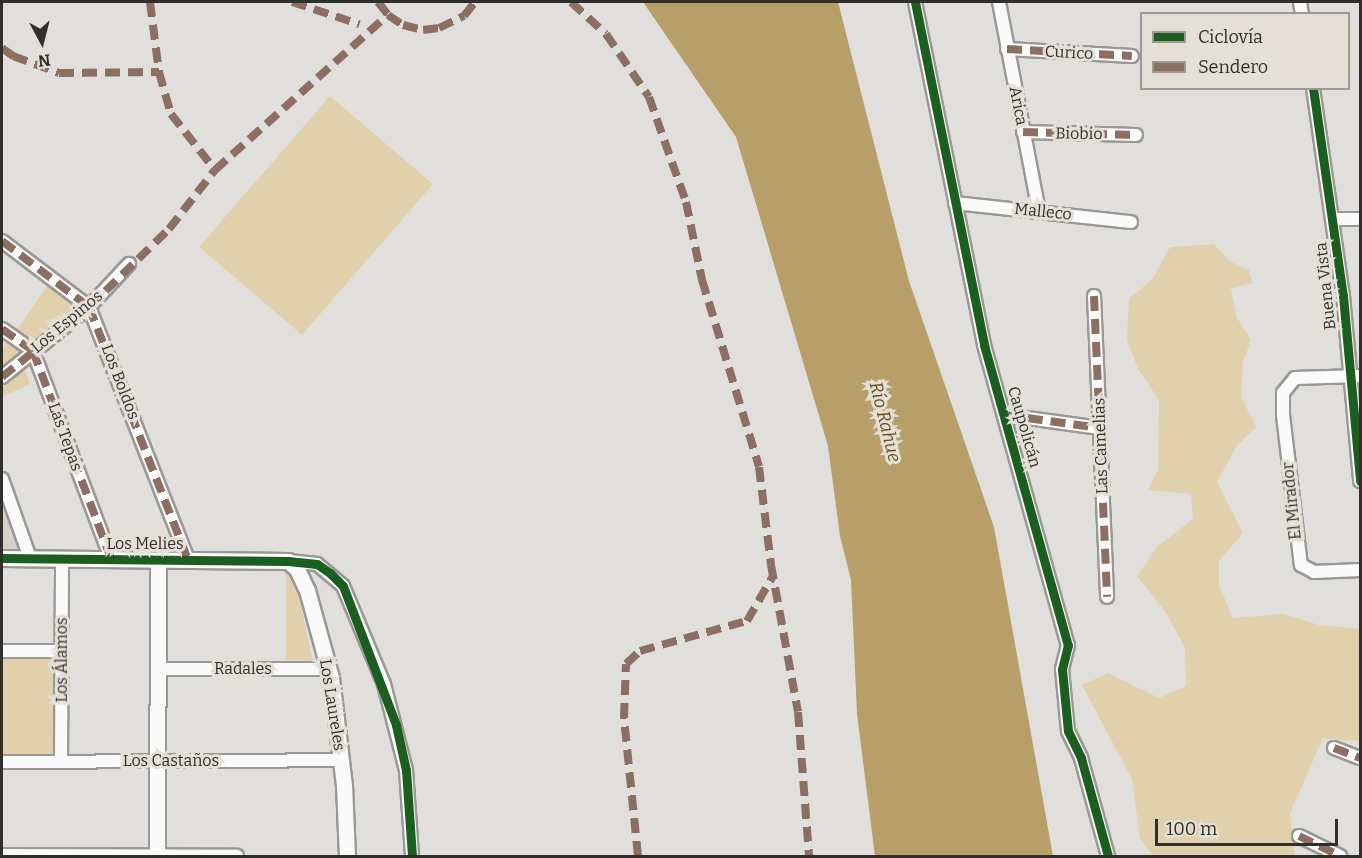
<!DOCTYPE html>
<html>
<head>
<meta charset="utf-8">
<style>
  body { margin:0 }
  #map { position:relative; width:1362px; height:858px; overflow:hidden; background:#e1dfdb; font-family:Bitter,serif }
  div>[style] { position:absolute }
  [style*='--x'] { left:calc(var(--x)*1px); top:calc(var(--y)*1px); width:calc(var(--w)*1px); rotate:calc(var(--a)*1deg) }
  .built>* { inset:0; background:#d6d2c8 }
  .green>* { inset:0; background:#e1d0ac }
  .water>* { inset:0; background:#b89f69 }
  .roads { filter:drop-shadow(2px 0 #9a9895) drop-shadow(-2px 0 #9a9895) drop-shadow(0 2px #9a9895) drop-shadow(0 -2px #9a9895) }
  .minor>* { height:12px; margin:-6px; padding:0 6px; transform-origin:6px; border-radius:6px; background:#fafafa }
  .tertiary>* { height:15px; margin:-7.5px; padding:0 7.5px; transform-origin:7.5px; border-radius:7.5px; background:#fafafa }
  .quiet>* { height:8px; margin-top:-4px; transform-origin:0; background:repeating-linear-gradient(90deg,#8d6e63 0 15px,transparent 0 23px) }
  .cycleway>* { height:9px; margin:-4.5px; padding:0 4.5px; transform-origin:4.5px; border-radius:4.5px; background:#1b5e20 }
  span { translate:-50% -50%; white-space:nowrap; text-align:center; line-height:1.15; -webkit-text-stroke:6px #e4e0d8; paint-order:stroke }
  .street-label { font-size:16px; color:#312f2c }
  .water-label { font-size:18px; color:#664e14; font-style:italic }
  .frame { position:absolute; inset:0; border:3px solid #312f2c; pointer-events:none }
  .legend { position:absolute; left:1140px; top:12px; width:210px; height:78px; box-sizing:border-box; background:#e4e0d8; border:2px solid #9c9993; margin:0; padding:8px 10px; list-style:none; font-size:18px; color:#312f2c }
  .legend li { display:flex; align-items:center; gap:12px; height:30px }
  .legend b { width:30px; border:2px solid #9c9993 }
  .north { position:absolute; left:12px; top:12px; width:60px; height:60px; -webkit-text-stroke:4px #e4e0d8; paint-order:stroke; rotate:173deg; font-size:16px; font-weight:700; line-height:24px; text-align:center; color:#312f2c }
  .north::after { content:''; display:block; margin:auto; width:21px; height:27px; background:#312f2c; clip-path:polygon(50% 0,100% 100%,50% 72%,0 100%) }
  .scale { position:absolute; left:1155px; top:819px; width:183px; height:27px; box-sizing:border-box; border:3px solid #312f2c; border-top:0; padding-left:8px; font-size:18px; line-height:21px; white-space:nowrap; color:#312f2c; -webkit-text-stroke:4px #e4e0d8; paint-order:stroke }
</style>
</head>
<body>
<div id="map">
  <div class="built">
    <i style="clip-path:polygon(2px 500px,20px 550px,2px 550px)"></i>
  </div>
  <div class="green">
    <i style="clip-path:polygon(330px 96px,433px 184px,302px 335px,199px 247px)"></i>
    <i style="clip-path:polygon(1214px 244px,1229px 261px,1249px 270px,1252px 283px,1231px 288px,1236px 316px,1251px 340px,1243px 362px,1241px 397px,1256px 427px,1236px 447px,1217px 482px,1243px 533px,1219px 561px,1219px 585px,1233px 618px,1283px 614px,1319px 625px,1360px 629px,1360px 741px,1323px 738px,1290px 813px,1295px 856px,1153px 856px,1140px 839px,1132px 779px,1082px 685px,1108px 673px,1159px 698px,1186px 686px,1185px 648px,1166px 613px,1137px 576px,1157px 547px,1193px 519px,1191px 494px,1148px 490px,1158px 469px,1159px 400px,1138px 369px,1127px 340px,1129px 298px,1152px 280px,1170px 247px)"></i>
    <i style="clip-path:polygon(48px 285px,76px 308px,23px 365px,30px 384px,2px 397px,2px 351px)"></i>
    <i style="clip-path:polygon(286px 573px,294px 573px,313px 661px,286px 660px)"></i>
    <i style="clip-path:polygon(2px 654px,58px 655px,57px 759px,2px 758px)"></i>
  </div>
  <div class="water">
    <i style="clip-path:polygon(643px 2px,838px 2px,909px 281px,994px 527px,1053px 856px,875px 856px,857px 714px,851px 580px,840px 536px,828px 446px,736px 137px)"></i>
  </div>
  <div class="roads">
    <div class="minor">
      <i style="--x:915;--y:2;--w:350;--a:78.6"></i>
      <i style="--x:984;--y:345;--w:312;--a:74.4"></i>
      <i style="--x:1068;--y:645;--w:25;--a:104"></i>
      <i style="--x:1062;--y:669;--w:62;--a:84.5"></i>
      <i style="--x:1068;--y:731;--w:30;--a:64"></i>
      <i style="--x:1081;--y:758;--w:102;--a:74.6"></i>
      <i style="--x:999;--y:2;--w:213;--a:79.2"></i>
      <i style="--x:1300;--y:2;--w:12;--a:81"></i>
      <i style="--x:1007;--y:49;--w:125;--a:3.2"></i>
      <i style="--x:1313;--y:88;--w:210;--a:81.8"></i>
      <i style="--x:1343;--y:296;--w:186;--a:84.7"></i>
      <i style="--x:1023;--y:132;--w:113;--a:1.5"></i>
      <i style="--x:955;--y:203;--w:177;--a:6.2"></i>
      <i style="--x:1333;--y:219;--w:27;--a:0"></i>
      <i style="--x:2;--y:241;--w:109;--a:37.2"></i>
      <i style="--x:89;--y:307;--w:272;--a:68.6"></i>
      <i style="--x:1094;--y:296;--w:301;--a:87.5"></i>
      <i style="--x:2;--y:329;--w:38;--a:35"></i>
      <i style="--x:33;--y:351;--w:222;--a:69.4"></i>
      <i style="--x:1360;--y:376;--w:65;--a:178.2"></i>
      <i style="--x:1295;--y:378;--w:19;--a:129"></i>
      <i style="--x:1283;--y:393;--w:22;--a:90"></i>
      <i style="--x:1283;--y:415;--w:151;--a:83.2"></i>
      <i style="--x:1301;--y:565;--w:15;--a:28"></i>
      <i style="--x:1314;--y:572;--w:46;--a:-2.5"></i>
      <i style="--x:2;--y:377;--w:112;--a:-38.8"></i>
      <i style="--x:89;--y:307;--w:59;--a:-47.1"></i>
      <i style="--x:1005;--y:415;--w:96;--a:7.8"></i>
      <i style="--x:2;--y:479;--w:84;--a:70.5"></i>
      <i style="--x:288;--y:561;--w:29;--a:6"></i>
      <i style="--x:317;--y:564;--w:34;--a:40"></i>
      <i style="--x:343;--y:586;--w:106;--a:67.3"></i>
      <i style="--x:384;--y:684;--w:89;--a:75.7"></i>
      <i style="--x:406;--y:770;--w:86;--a:86"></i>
      <i style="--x:2;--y:651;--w:60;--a:0"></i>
      <i style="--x:158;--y:669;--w:170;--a:0"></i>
      <i style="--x:1334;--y:748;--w:28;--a:21"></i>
      <i style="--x:2;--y:762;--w:339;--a:-0.3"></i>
      <i style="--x:61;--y:762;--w:203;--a:-89.7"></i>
      <i style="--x:1299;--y:836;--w:46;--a:26"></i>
      <i style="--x:2;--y:855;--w:235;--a:0.2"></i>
    </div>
    <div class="tertiary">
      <i style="--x:2;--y:558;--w:286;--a:0.6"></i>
      <i style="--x:288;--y:561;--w:12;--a:42"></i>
      <i style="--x:297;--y:569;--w:23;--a:65"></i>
      <i style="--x:307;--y:590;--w:91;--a:74.7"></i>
      <i style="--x:331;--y:678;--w:108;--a:83.1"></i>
      <i style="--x:344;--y:785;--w:71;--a:87.6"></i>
      <i style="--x:157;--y:856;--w:296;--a:-89.8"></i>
    </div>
  </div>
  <div class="quiet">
    <i style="--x:150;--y:2;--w:71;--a:82.7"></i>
    <i style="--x:159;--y:72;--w:44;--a:74.1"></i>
    <i style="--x:171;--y:114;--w:71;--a:51.8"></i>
    <i style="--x:292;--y:2;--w:71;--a:18.2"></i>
    <i style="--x:378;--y:2;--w:16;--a:52"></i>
    <i style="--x:388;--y:15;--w:18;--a:34"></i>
    <i style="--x:403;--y:25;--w:21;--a:14"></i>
    <i style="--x:423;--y:30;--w:16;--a:-7"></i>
    <i style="--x:439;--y:28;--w:28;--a:-26"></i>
    <i style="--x:464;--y:16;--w:18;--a:-52"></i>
    <i style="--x:571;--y:2;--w:47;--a:42.4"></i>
    <i style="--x:606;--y:34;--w:76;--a:55.7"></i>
    <i style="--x:649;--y:97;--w:111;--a:70.6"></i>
    <i style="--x:686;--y:202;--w:80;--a:78.4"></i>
    <i style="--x:702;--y:280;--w:195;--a:73"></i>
    <i style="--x:759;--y:467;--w:99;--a:83"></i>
    <i style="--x:771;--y:565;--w:149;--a:79.6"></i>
    <i style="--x:798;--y:712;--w:144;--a:85.6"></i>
    <i style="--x:2;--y:48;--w:14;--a:36"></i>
    <i style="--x:13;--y:56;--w:49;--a:20.3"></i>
    <i style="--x:59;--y:73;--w:100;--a:-0.6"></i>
    <i style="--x:1007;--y:49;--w:125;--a:3.2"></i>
    <i style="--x:1023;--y:132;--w:113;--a:1.5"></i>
    <i style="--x:2;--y:241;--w:109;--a:37.2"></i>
    <i style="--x:89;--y:307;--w:272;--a:68.6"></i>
    <i style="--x:1094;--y:296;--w:301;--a:87.5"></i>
    <i style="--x:2;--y:329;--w:38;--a:35"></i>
    <i style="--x:33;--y:351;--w:222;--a:69.4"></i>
    <i style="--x:2;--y:377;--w:112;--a:-38.8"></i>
    <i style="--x:89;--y:307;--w:112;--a:-44.3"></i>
    <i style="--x:169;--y:229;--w:75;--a:-52.1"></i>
    <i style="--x:215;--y:170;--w:232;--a:-41.9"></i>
    <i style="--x:1005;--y:415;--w:96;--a:7.8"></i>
    <i style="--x:1334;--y:748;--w:28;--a:21"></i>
    <i style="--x:1299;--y:836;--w:46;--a:26"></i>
    <i style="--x:638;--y:856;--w:139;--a:-95.8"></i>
    <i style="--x:624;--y:718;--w:54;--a:-87.9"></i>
    <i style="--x:626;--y:664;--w:19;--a:-43"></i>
    <i style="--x:640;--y:651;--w:111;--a:-15.7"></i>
    <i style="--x:747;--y:621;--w:52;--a:-60"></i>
  </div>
  <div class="cycleway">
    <i style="--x:915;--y:2;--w:350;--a:78.6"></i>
    <i style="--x:984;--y:345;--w:312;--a:74.4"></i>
    <i style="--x:1068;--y:645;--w:25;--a:104"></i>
    <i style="--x:1062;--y:669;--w:62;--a:84.5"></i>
    <i style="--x:1068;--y:731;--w:30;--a:64"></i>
    <i style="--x:1081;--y:758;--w:102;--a:74.6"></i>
    <i style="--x:1313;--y:88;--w:210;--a:81.8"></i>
    <i style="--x:1343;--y:296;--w:186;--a:84.7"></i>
    <i style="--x:2;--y:558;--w:286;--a:0.6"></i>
    <i style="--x:288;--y:561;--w:29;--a:6"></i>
    <i style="--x:317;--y:564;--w:16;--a:35"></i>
    <i style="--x:330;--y:573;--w:18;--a:45"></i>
    <i style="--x:343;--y:586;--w:149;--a:69.1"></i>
    <i style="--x:396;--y:725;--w:46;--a:77.5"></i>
    <i style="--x:406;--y:770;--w:86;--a:86"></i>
  </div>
  <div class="street-label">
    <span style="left:1069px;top:53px;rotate:3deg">Curico</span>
    <span style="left:1018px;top:106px;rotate:79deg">Arica</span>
    <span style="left:1079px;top:134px;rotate:1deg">Biobio</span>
    <span style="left:1043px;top:212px;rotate:6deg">Malleco</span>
    <span style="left:1326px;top:286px;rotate:-96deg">Buena Vista</span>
    <span style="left:67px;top:322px;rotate:-40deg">Los Espinos</span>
    <span style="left:120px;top:382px;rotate:69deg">Los Boldos</span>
    <span style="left:1024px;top:427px;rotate:74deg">Caupolicán</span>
    <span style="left:65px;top:437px;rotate:70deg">Las Tepas</span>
    <span style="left:1101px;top:446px;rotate:-92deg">Las Camelias</span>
    <span style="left:1292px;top:501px;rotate:-96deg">El Mirador</span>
    <span style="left:145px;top:544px">Los Melies</span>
    <span style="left:62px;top:660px;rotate:-90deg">Los Álamos</span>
    <span style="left:243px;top:669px">Radales</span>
    <span style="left:332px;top:705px;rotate:81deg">Los Laureles</span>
    <span style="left:171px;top:761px">Los Castaños</span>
  </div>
  <div class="water-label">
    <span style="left:885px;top:422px;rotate:76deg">Río Rahue</span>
  </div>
  <div class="frame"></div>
  <ul class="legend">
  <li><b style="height:8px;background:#1b5e20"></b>Ciclovía</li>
  <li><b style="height:8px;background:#8d6e63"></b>Sendero</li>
  </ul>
  <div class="north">N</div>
  <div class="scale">100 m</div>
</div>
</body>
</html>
